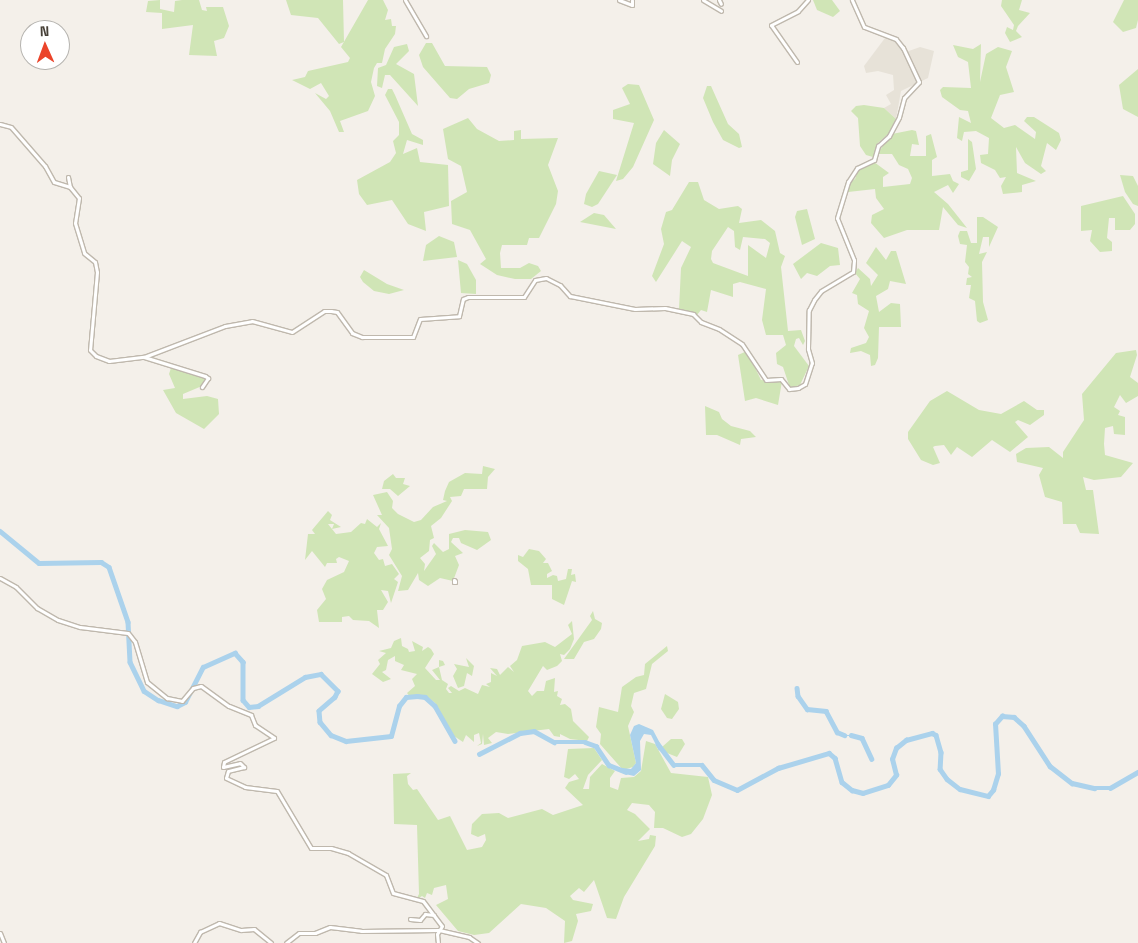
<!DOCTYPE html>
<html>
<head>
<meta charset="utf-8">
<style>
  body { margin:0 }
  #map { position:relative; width:1138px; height:943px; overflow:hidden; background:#f4f0ea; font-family:"Space Grotesk",sans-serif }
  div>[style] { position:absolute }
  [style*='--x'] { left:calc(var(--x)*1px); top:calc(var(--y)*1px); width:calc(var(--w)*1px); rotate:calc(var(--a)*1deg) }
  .residential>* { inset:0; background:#e7e2d8 }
  .green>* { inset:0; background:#d0e5b6 }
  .water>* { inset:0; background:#abd2ec }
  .stream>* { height:1px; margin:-0.5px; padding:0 0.5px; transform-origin:0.5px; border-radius:0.5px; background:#abd2ec }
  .river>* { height:4.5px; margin:-2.25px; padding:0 2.25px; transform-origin:2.25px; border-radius:2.25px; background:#abd2ec }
  .roads { filter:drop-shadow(1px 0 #bfb8ad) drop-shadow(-1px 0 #bfb8ad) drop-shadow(0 1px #bfb8ad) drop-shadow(0 -1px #bfb8ad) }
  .minor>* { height:3px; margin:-1.5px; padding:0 1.5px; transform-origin:1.5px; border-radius:1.5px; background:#fff }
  span { translate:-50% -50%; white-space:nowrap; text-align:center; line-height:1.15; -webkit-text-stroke:4.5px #fff; paint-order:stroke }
  .north { position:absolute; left:20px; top:20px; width:50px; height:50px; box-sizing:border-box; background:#fff; border:1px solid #b5b3af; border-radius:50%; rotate:358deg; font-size:14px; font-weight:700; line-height:20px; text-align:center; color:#474138 }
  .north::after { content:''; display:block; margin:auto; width:18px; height:22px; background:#eb442a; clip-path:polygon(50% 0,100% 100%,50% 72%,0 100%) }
</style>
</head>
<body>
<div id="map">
  <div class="residential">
    <i style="clip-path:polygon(885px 38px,895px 40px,906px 52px,920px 47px,934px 51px,928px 78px,901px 91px,896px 119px,884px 108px,891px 104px,886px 95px,894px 90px,893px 75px,878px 71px,866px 73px,864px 66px)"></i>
  </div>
  <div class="green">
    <i style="clip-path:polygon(160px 0,160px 9px,174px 12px,175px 1px,182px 0,199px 0,202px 10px,207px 11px,206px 7px,223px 7px,229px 26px,224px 38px,214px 41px,217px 56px,189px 55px,193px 25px,162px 29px,162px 13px,146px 12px,148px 1px)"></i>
    <i style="clip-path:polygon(286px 0,343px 0,344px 42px,339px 44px,318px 18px,291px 15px)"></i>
    <i style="clip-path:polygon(368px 0,383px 0,388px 10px,385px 20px,391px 19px,392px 26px,396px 26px,395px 34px,385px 49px,382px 63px,377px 63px,374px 68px,371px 82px,375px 96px,368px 111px,340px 121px,344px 132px,339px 132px,330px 111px,315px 93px,326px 99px,329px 96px,321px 83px,310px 89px,292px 80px,305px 77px,308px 71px,348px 62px,350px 58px,341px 47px)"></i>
    <i style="clip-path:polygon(813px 0,832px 0,840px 11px,833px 17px,817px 10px)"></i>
    <i style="clip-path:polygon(1002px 0,1022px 0,1019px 10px,1030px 13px,1018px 26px,1016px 31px,1022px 37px,1010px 42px,1005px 33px,1007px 27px,1013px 30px,1014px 25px,1001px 6px)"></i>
    <i style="clip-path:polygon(1124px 0,1138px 0,1138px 20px,1136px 28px,1123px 32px,1113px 22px)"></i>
    <i style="clip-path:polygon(426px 43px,432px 43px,445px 66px,487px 67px,491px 75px,489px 83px,469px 89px,457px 99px,450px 98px,423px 67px,419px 55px)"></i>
    <i style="clip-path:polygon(407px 44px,409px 51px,396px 64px,414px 74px,418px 106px,390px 75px,385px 75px,382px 88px,377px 86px,378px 68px,386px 65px,394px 47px)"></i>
    <i style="clip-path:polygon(981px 44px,980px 82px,986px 54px,998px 47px,1012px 51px,1006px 67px,1014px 92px,1000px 95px,991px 118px,1004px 128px,1015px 125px,1035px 139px,1036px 132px,1024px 121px,1027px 117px,1034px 117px,1059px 133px,1061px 140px,1056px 150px,1047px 143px,1041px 166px,1046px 171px,1041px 174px,1025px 163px,1016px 147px,1017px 173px,1036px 181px,1022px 185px,1022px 192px,1003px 194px,1001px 186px,1006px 177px,1000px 178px,995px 170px,981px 163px,980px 155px,988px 154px,989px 138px,976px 131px,964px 132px,962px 141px,957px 138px,959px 117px,971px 123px,968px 111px,960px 110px,942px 97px,940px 90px,943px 87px,971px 88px,968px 62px,958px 57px,953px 45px,973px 49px)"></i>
    <i style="clip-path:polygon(1138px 69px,1138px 117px,1123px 109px,1119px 85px)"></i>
    <i style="clip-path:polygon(628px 84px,639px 85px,654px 120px,633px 167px,623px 179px,616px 181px,634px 123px,613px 119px,613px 110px,630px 104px,622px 88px)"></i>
    <i style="clip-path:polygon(707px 86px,711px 86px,728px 124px,739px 134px,742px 147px,739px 148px,723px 140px,713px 122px,703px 98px)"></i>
    <i style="clip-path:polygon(388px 89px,392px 89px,395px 95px,412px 134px,423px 140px,423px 145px,407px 140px,403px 154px,417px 148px,420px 162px,448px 165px,449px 206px,424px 212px,426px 231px,408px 224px,392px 200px,367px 205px,359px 194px,357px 180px,390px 162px,396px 153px,393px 141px,399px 135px,399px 122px,385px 95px)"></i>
    <i style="clip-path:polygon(864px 105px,884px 108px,896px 119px,889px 133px,877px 144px,873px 157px,866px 155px,860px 146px,858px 118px,851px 111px,856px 106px)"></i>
    <i style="clip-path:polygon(468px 118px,477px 129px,499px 141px,514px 140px,514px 131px,521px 130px,521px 139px,558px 138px,548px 165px,558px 191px,556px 204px,539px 238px,529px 238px,527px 245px,502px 245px,500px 253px,501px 268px,520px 268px,529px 263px,538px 266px,541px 271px,531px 279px,515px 279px,497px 275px,480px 264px,486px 259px,470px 230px,452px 224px,451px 201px,467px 192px,461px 166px,448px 159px,443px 129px)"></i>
    <i style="clip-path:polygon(664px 130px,680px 144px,672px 160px,670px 176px,653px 164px,656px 143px)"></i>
    <i style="clip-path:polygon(912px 130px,916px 131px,919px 145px,912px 144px,910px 156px,926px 156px,926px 136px,931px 134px,937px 157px,932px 160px,932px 176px,950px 174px,953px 181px,959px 184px,953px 193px,948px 185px,934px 192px,948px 204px,967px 228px,958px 225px,943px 207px,939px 230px,907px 230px,884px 238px,871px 223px,872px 215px,884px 209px,876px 198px,875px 189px,848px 192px,849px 183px,855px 179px,858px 170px,874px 162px,889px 173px,883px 177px,883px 187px,910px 184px,912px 178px,908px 169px,899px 165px,892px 154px,877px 154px,892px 134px)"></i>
    <i style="clip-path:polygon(968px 139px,972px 142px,976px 169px,969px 181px,961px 177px,961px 172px,968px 170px)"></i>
    <i style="clip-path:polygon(599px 171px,617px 175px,598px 204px,592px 207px,584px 204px,586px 194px)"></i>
    <i style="clip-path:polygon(1120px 175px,1133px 176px,1138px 186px,1138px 206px,1133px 204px,1125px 192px)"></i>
    <i style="clip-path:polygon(evenodd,689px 182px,698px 182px,704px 200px,719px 209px,738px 206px,742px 209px,739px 223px,761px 220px,775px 231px,780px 253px,785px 256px,781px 267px,788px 331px,801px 330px,805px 341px,803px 345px,799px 338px,796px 339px,794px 346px,809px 366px,800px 385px,790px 388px,783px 367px,777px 364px,776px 353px,786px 345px,783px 335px,766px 335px,762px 320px,766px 289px,740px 282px,733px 284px,733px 297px,711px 290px,707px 312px,701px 310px,697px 315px,679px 309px,681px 268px,691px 247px,682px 241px,656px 282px,652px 276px,664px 244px,661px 229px,666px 212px,672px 210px,689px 182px,728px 227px,734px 231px,735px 247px,740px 250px,743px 237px,765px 239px,770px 243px,766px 258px,748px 245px,748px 276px,713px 263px,711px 259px,712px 251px,728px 227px)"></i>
    <i style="clip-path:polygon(1123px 196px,1135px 214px,1135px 224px,1130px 230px,1115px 230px,1115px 218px,1109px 218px,1107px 238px,1112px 242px,1112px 251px,1100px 252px,1090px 241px,1092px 230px,1081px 231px,1081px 206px)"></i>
    <i style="clip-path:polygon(807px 209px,815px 239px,802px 245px,795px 217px,797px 211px)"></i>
    <i style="clip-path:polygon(594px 213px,604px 215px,616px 229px,580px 222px)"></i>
    <i style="clip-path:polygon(977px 217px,983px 217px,998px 227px,989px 247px,989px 237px,983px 237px,979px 254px,987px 252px,982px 262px,983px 302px,988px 320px,980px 323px,977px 321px,975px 301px,969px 298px,971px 285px,966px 285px,967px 278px,972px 277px,968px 274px,969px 267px,965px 262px,967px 245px,960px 244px,958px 236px,960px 231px,967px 231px,971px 243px,977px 243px)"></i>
    <i style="clip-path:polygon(439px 236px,454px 242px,457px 257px,423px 261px,426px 245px)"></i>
    <i style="clip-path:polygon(821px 243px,838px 248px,840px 265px,830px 266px,817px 276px,807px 273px,801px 279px,793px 264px)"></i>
    <i style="clip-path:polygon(876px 247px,886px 260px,891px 251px,896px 251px,906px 284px,890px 281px,888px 289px,876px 296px,879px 312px,891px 303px,900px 304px,901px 327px,879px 327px,878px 358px,875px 365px,871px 366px,870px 355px,861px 351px,850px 353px,851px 348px,866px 343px,869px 337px,864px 328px,869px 311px,858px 304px,857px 295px,852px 293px,860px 279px,855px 273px,858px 268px,870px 279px,871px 286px,878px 275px,866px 263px)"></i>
    <i style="clip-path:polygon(458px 260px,467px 264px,476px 280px,476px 294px,461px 293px)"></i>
    <i style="clip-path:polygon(364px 270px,387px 284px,404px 290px,389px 294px,374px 291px,363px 282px,360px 277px)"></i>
    <i style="clip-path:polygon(1136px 350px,1137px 355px,1130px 377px,1138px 383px,1138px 396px,1126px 403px,1120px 395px,1114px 407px,1120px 411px,1118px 415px,1125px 417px,1125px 435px,1114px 434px,1113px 426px,1105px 428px,1104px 444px,1105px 455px,1133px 463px,1121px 477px,1094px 480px,1083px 477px,1086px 490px,1093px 490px,1099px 534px,1080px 533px,1076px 524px,1063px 524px,1062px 502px,1045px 497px,1039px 475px,1043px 468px,1017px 462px,1016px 454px,1026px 448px,1049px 447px,1063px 458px,1063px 452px,1084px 420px,1082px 394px,1116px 353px)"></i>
    <i style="clip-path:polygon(747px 351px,761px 380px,782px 381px,778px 405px,756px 398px,745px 401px,738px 355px)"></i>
    <i style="clip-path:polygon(171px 368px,206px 378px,202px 386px,183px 394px,183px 399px,207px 396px,218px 399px,219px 414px,204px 429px,176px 413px,163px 390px,175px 388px,169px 374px)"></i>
    <i style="clip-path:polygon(947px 391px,979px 410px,1001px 414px,1024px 401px,1037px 410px,1044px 410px,1044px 415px,1030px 425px,1018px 420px,1015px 422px,1028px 437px,1010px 452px,992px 440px,972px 457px,957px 447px,951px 455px,944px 445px,935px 446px,933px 447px,940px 463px,933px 465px,921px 460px,908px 439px,908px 432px,930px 401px)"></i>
    <i style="clip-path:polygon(705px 406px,719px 412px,722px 419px,731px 426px,750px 431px,756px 437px,741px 439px,740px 445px,717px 435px,706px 435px)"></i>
    <i style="clip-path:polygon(483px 466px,495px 469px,488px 477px,487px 489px,464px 489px,461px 496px,450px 497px,452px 501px,441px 518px,431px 526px,434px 538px,430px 540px,429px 551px,420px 558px,425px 564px,424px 571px,436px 554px,432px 546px,434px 543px,443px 552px,449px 549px,449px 534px,465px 530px,488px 532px,491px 540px,477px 550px,461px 543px,459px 538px,453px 538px,451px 542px,463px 553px,455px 556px,459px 565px,453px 581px,440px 578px,428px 586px,419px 580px,418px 573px,408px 590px,398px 591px,402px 576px,389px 555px,392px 549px,389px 528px,377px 515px,382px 515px,373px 495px,387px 492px,393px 501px,392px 508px,398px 514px,414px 522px,421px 520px,433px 507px,447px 501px,443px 500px,445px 491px,449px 482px,465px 473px,482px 474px)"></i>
    <i style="clip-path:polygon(393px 474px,396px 478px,405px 478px,403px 484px,410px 486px,398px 496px,390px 489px,382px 489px,384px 481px)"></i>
    <i style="clip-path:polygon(328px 511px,332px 515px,330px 520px,341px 527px,332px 529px,334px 524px,328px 524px,336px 534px,351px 532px,361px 523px,365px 524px,367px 519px,377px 527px,381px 523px,379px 529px,388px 546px,377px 547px,374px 553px,379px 560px,383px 559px,385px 566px,392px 564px,399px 574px,394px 579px,398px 582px,391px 603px,388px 591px,381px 590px,388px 602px,383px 610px,377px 610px,379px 628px,369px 621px,353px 620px,349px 616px,342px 617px,342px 622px,319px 622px,317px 610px,326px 599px,322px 589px,327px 580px,344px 572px,349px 561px,339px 557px,336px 559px,337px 563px,327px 563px,325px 567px,312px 551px,305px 560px,308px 534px,315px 534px,312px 530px)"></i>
    <i style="clip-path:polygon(529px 549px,539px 551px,546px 559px,543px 563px,548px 563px,552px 571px,547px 574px,547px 578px,553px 575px,557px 576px,558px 581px,566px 579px,568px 569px,572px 569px,571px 575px,575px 574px,576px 582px,572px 581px,564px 605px,552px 599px,552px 585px,531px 585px,528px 569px,518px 561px,518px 555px,523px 557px)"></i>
    <i style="clip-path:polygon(593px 611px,595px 619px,602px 623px,601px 629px,594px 639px,584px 642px,574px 659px,564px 659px,592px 620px,590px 616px)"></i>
    <i style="clip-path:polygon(572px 621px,574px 639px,570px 649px,564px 655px,560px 654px,562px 661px,557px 666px,547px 670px,543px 666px,528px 691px,532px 696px,537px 691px,544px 691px,546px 681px,555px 678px,554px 692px,558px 691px,557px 696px,562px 699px,560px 705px,565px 704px,571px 709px,573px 721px,589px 737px,587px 741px,570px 739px,560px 734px,560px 737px,554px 736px,549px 729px,508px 734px,496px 732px,488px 738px,492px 743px,484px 745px,483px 734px,482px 744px,477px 746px,481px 743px,479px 733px,474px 735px,474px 742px,466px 735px,463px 742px,454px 736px,435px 703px,429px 698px,411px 698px,407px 693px,415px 686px,412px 679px,417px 674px,401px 670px,404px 665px,395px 661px,395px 656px,388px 660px,386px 670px,382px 672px,391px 679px,383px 682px,372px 674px,380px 664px,378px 660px,386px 653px,379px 651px,391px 648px,394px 641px,401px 638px,402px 646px,408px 649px,409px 652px,415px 651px,412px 641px,423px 647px,422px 651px,428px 647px,431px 649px,434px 654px,425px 668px,436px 680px,440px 680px,432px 670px,439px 667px,439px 660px,443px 661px,445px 665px,439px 667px,442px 680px,448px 684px,446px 689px,449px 693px,452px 693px,448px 688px,451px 686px,459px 691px,465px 688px,478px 694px,482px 685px,490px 687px,486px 684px,491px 682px,491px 673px,497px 676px,490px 668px,497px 669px,500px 675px,508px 667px,514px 672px,510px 666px,517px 660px,522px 646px,545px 642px,555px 647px,572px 634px,568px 625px)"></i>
    <i style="clip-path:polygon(667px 646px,668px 651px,652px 664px,646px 689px,634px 693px,631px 706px,634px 712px,628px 726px,636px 763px,633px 767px,623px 770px,600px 744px,601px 734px,596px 727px,599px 707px,618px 712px,622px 687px,636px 677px,644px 675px,645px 664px)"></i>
    <i style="clip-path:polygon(466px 658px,474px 666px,472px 676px,467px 673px,464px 686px,458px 688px,453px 676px,457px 669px,454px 664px,469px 667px)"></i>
    <i style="clip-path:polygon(665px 694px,678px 702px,679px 709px,672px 719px,667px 718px,661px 709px)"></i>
    <i style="clip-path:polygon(671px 739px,682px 739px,685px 744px,677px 757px,667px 753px,662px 747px)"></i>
    <i style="clip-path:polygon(646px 741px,655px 744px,671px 773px,708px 777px,712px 795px,703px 819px,691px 834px,682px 837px,663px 828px,654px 828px,655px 812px,649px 805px,632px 803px,627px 810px,635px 814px,650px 829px,638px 841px,649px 839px,650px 835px,656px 836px,655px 846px,624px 897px,616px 919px,607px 918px,594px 880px,584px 892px,579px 888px,570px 896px,573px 900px,593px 904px,591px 911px,576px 914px,578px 921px,572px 941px,564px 943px,565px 921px,546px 908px,521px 904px,489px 933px,474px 935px,458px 931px,436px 905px,448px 899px,446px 885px,434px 888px,432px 895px,427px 893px,425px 898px,422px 896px,416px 900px,419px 894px,417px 825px,394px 824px,393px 774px,411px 773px,407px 776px,408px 784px,413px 790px,417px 789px,438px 820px,450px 816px,467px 850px,482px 847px,486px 840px,485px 834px,478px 837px,471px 834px,472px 824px,482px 814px,499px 813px,508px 818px,542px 809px,553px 815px,583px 805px,565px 788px,569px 782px,579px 779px,575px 774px,569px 779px,564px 777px,568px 749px,594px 748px,602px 760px,588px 775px,583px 789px,589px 789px,590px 777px,602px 764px,615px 771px,610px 778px,610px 787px,618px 790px,621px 778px,634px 777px,641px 771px)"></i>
  </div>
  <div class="water">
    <i style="clip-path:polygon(639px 724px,653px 730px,662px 747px,659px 751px,651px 735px,644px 734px,640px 741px,641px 770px,634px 776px,625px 774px,620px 772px,622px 768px,631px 769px,636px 763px,630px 735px,634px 726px)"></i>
  </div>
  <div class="stream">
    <i style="--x:844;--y:735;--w:7;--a:0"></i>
  </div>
  <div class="river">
    <i style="--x:0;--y:531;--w:50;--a:39.4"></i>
    <i style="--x:39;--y:563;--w:62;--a:-0.9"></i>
    <i style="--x:101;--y:562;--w:9;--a:32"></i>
    <i style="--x:109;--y:567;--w:58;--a:70.9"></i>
    <i style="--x:128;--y:622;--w:40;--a:87.1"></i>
    <i style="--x:130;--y:662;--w:32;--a:64"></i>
    <i style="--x:144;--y:691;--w:17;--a:33"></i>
    <i style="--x:158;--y:700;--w:20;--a:18"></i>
    <i style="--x:177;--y:706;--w:9;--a:-27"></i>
    <i style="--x:185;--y:702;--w:39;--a:-63"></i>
    <i style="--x:203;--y:667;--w:35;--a:-24"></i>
    <i style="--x:235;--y:653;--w:12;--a:48"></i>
    <i style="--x:243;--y:662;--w:38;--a:90"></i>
    <i style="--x:243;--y:700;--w:9;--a:49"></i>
    <i style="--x:249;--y:707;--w:9;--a:-6"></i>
    <i style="--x:258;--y:706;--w:55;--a:-31.7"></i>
    <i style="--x:305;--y:677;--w:16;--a:-11"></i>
    <i style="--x:321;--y:674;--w:24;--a:45"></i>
    <i style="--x:338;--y:691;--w:7;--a:117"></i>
    <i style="--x:335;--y:697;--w:21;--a:139"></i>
    <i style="--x:319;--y:711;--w:11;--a:85"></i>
    <i style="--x:320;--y:722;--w:17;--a:50"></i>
    <i style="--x:331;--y:735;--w:16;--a:22"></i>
    <i style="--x:346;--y:741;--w:45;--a:-6.3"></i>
    <i style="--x:391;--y:736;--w:31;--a:-75"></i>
    <i style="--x:399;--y:706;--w:11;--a:-52"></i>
    <i style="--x:406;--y:697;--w:11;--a:-5"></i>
    <i style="--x:417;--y:696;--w:8;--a:7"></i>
    <i style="--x:425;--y:697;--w:13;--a:42"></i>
    <i style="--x:435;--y:706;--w:40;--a:60.3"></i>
    <i style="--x:797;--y:688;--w:8;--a:83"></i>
    <i style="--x:798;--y:696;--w:16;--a:55"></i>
    <i style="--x:807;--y:709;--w:19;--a:6"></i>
    <i style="--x:826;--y:711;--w:24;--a:62"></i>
    <i style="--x:837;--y:732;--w:8;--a:23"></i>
    <i style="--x:851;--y:735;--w:11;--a:15"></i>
    <i style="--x:862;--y:738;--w:23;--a:65"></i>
    <i style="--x:658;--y:744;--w:26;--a:53"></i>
    <i style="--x:674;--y:765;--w:28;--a:0"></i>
    <i style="--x:702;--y:765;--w:19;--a:51"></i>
    <i style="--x:714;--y:780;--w:25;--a:23"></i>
    <i style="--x:737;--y:790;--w:47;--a:-28.2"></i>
    <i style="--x:778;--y:768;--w:53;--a:-16.4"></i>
    <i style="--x:829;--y:753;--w:8;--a:40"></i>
    <i style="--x:835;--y:758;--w:25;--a:74"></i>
    <i style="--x:842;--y:782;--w:13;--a:39"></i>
    <i style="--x:852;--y:790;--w:11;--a:15"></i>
    <i style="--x:863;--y:793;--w:26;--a:-18"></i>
    <i style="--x:888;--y:785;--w:13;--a:-51"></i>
    <i style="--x:896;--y:775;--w:16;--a:-104"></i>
    <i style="--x:892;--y:759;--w:12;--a:-70"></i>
    <i style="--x:896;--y:748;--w:13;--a:-39"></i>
    <i style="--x:906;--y:740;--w:27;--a:-15"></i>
    <i style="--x:932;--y:733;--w:4;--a:27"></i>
    <i style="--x:936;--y:735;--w:18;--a:74"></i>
    <i style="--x:941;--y:752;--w:17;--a:93"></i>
    <i style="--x:940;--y:769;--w:12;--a:55"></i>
    <i style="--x:947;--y:779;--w:16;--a:38"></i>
    <i style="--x:960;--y:789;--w:29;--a:14"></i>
    <i style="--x:988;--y:796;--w:8;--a:-50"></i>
    <i style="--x:993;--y:790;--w:17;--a:-73"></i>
    <i style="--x:998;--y:774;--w:50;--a:-93.4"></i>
    <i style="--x:995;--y:724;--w:11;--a:-49"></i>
    <i style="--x:1002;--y:716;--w:12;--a:5"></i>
    <i style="--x:1014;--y:717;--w:13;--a:42"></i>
    <i style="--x:1024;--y:726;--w:48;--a:57"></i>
    <i style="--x:1050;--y:766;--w:28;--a:38"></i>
    <i style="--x:1072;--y:783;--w:23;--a:13"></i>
    <i style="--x:1094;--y:788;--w:16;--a:0"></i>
    <i style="--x:1110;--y:788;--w:32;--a:-30"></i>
    <i style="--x:479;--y:754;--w:46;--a:-27.1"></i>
    <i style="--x:520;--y:733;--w:14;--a:-8"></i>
    <i style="--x:534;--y:731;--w:23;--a:29"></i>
    <i style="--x:554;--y:742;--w:31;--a:0"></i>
    <i style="--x:585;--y:742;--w:12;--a:20"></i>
    <i style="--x:596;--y:746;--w:23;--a:56"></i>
    <i style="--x:609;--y:765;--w:18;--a:22"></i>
  </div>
  <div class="roads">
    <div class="minor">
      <i style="--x:405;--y:0;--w:42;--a:59.7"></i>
      <i style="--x:619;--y:0;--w:14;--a:21"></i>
      <i style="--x:632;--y:5;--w:5;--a:-90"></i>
      <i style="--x:703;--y:0;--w:21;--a:31"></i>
      <i style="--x:719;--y:0;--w:4;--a:63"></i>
      <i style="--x:797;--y:62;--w:45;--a:-125.1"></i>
      <i style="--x:771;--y:25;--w:30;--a:-27"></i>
      <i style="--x:798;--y:11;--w:15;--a:-48"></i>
      <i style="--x:0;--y:124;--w:11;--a:15"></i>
      <i style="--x:11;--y:127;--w:52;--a:48.9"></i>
      <i style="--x:45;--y:166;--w:18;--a:61"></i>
      <i style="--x:54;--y:182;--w:17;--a:17"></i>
      <i style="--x:70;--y:187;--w:14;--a:51"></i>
      <i style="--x:79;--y:198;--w:25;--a:99"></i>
      <i style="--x:75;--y:223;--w:31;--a:73"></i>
      <i style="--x:84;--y:253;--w:14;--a:39"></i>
      <i style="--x:95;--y:262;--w:10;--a:79"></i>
      <i style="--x:97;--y:272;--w:78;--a:95.1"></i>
      <i style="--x:90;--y:350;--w:8;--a:45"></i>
      <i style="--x:96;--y:356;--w:14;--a:21"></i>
      <i style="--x:109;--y:361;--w:35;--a:-7"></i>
      <i style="--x:144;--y:357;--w:87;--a:-20.9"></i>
      <i style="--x:225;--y:326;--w:27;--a:-10"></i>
      <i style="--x:252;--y:321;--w:41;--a:15.4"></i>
      <i style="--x:292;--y:332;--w:38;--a:-33"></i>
      <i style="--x:324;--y:311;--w:7;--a:0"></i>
      <i style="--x:331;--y:311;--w:6;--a:9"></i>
      <i style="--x:337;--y:312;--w:26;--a:54"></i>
      <i style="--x:352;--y:333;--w:11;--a:22"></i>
      <i style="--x:362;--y:337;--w:51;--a:0"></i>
      <i style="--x:413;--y:337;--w:19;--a:-69"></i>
      <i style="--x:420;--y:319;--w:39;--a:-4"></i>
      <i style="--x:459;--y:316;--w:17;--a:-77"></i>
      <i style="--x:463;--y:299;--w:5;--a:-22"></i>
      <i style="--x:468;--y:297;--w:56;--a:0"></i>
      <i style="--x:524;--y:297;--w:20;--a:-57"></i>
      <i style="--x:535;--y:280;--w:11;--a:-10"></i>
      <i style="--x:546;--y:278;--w:16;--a:27"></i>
      <i style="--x:560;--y:285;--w:15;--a:48"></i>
      <i style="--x:570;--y:296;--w:66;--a:11.3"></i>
      <i style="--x:635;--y:309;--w:30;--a:-2"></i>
      <i style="--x:665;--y:308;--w:29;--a:12"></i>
      <i style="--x:693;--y:314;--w:11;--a:45"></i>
      <i style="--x:701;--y:322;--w:19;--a:21"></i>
      <i style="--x:719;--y:329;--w:27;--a:33"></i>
      <i style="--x:742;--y:344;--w:43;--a:56.3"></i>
      <i style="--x:766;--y:380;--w:15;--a:-4"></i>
      <i style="--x:781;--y:379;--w:13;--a:51"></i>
      <i style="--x:789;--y:389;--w:9;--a:-6"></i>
      <i style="--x:798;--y:388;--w:8;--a:-30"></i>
      <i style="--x:805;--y:384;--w:22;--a:-72"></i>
      <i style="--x:812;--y:363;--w:15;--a:-106"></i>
      <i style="--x:808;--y:349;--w:39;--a:-89"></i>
      <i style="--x:809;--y:310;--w:11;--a:-63"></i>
      <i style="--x:814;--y:300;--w:11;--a:-52"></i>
      <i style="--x:821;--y:291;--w:37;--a:-31"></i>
      <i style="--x:853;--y:272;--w:12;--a:-85"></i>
      <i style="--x:854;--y:260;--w:45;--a:-112"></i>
      <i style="--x:837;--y:218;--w:38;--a:-73"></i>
      <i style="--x:848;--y:182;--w:17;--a:-57"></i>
      <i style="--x:857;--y:168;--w:19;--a:-25"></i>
      <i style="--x:874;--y:160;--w:15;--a:-74"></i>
      <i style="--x:878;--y:146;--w:15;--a:-42"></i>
      <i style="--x:889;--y:136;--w:21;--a:-62"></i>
      <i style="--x:899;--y:117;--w:20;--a:-75"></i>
      <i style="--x:904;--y:98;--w:22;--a:-47"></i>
      <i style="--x:919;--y:82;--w:38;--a:-115"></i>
      <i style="--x:903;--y:48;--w:11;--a:-128"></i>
      <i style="--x:896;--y:39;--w:34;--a:-159"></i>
      <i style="--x:864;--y:27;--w:30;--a:-114"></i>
      <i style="--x:68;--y:177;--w:10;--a:79"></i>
      <i style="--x:144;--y:357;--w:64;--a:17.3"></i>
      <i style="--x:205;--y:376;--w:4;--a:34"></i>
      <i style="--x:208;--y:378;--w:11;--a:124"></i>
      <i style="--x:0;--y:578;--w:18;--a:29"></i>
      <i style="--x:16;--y:587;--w:30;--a:45"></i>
      <i style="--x:37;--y:608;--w:24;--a:30"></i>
      <i style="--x:58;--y:620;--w:23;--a:18"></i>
      <i style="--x:80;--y:627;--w:48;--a:7.1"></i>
      <i style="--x:128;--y:633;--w:11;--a:52"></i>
      <i style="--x:135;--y:642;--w:42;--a:73.3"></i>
      <i style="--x:147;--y:682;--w:26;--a:39"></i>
      <i style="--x:167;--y:698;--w:15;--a:11"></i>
      <i style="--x:182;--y:701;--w:17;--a:-50"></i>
      <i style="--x:193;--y:688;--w:8;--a:-14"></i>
      <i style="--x:201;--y:686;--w:34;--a:36"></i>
      <i style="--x:229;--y:706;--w:24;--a:22"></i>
      <i style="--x:251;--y:715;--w:11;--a:68"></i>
      <i style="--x:255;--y:725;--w:23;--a:34"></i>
      <i style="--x:274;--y:738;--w:55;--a:154.4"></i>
      <i style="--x:224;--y:762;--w:5;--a:101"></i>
      <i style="--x:223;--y:767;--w:17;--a:-13"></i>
      <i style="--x:240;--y:763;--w:6;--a:45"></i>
      <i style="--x:244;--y:767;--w:16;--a:166"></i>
      <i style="--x:228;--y:771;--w:7;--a:106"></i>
      <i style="--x:226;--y:778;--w:21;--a:25"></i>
      <i style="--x:245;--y:787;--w:32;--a:7"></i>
      <i style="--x:277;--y:791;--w:66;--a:59.2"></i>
      <i style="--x:311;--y:848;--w:20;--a:0"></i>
      <i style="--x:331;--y:848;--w:18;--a:16"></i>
      <i style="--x:348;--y:853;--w:44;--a:30.1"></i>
      <i style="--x:386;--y:875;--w:19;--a:69"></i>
      <i style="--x:393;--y:893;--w:31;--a:15"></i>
      <i style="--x:423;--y:901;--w:31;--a:53"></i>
      <i style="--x:442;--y:926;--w:9;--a:122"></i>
      <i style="--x:437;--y:934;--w:9;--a:84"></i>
      <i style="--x:454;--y:580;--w:1;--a:45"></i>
      <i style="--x:455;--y:581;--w:1;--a:90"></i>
      <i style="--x:455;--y:582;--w:1;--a:180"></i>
      <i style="--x:454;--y:582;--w:2;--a:-90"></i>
      <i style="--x:410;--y:919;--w:10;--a:6"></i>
      <i style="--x:420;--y:920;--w:8;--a:-50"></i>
      <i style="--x:425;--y:914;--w:9;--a:6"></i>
      <i style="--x:439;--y:930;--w:31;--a:13"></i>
      <i style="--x:469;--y:937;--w:11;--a:34"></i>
      <i style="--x:0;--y:933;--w:11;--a:68"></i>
      <i style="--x:194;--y:943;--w:13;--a:-61"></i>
      <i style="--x:200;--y:932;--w:21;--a:-25"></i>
      <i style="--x:219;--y:923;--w:23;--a:18"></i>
      <i style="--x:241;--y:930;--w:13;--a:-4"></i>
      <i style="--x:254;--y:929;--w:22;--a:39"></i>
      <i style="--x:286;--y:943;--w:16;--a:-38"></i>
      <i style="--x:299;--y:933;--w:16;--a:0"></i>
      <i style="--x:315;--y:933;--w:16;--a:-22"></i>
      <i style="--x:330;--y:927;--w:31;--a:7"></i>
      <i style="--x:361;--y:931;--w:78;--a:-0.7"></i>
    </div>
  </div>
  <div class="north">N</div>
</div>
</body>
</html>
